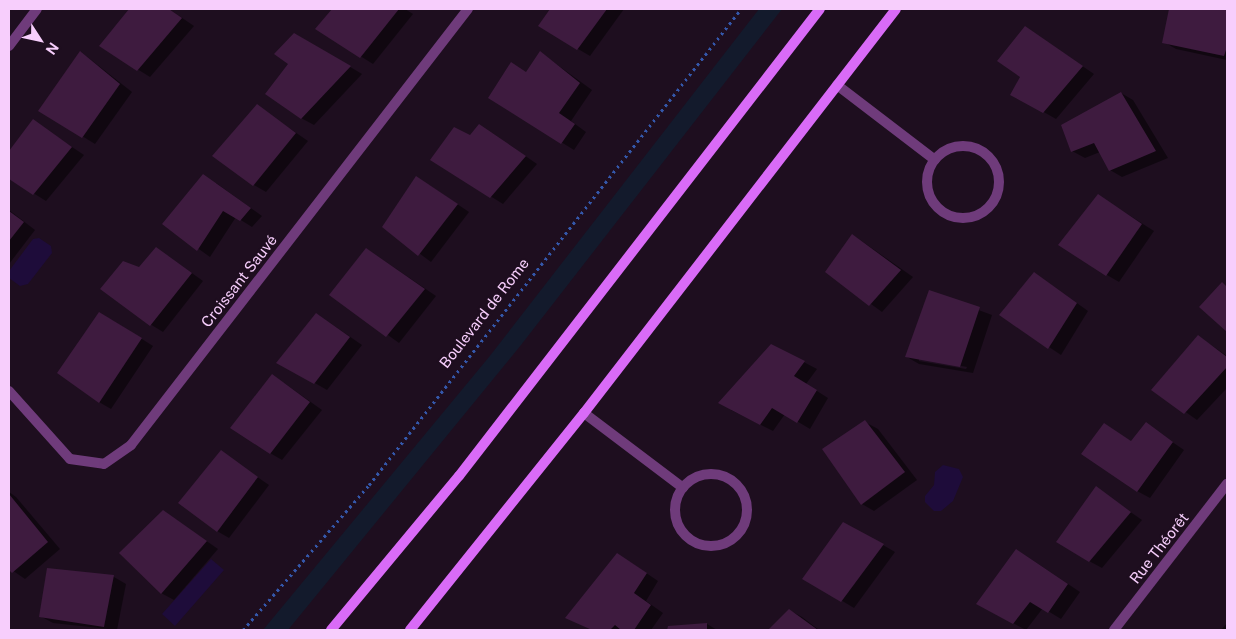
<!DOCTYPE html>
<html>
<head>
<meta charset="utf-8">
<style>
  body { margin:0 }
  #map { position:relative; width:1236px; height:639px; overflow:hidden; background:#1e0e1f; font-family:"Public Sans",sans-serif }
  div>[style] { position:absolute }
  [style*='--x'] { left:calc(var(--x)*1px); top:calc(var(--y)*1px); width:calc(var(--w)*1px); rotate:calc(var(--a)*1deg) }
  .green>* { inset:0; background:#131a2c }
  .water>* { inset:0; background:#1e0c3a }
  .shadow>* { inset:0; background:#0007 }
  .building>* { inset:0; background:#3e1b3f }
  .path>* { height:3px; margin-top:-1.5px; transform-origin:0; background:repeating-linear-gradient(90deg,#3457aa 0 2.5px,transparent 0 6.5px) }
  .street>* { height:10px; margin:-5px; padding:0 5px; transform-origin:5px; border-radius:5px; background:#6f3b7b }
  .street>.ring { margin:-5px; padding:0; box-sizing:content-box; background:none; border:10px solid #6f3b7b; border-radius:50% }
  .secondary>* { height:10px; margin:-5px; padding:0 5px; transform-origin:5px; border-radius:5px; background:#d96bf7 }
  span { translate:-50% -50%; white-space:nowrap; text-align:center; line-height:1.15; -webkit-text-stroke:4px #1e0e1f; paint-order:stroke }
  .street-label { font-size:15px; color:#f7cefc }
  .frame { position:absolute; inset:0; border:10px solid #f7cefc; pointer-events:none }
  .north { position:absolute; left:15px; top:15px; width:50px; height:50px; -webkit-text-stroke:4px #1e0e1f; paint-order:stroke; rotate:125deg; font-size:14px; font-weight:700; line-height:20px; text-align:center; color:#f7cefc }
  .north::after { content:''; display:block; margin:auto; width:18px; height:22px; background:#f7cefc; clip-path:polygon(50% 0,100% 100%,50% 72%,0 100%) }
</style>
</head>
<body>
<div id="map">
  <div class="green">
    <i style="clip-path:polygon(759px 9px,782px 9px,521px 345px,288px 630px,263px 630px,489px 357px)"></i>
  </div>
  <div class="water">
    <i style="clip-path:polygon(39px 238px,51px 246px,52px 253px,28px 284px,20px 286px,9px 278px,9px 271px,33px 239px)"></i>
    <i style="clip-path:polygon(943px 465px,959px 469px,963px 477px,953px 501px,941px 511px,934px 511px,925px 502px,925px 496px,934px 485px,935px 472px)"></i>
    <i style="clip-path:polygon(211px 559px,224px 570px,175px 626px,162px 614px)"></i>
  </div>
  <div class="shadow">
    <i style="clip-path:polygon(131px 9px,169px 9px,194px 26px,150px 77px,100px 46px)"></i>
    <i style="clip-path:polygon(333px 9px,405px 9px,413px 14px,373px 64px,317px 29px)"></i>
    <i style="clip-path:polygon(552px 9px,624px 9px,590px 56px,539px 26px)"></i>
    <i style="clip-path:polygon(1170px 9px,1227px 10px,1227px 60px,1176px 49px,1164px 42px)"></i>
    <i style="clip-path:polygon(1025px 27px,1094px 74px,1056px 119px,1012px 94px,1021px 76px)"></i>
    <i style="clip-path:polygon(295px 34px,362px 74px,314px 125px,301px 118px)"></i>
    <i style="clip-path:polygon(81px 52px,132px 92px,95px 144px,40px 110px)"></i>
    <i style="clip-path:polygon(541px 53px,592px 90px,571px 121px,586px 132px,574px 150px,490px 98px,527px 74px)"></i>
    <i style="clip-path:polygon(1121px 93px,1133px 100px,1168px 158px,1122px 177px,1110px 170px,1100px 152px,1085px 158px,1072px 151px)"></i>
    <i style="clip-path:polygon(257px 106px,308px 141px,266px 192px,254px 185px)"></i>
    <i style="clip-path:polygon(33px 121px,84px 155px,46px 201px,9px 178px,9px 153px)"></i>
    <i style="clip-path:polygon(492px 133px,537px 164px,503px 204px,432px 160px,471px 137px)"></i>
    <i style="clip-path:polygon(216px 183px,262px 216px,252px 227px,236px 217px,210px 257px,164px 224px)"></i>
    <i style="clip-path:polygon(429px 185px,469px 212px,431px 262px,384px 227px)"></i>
    <i style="clip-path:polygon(1099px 196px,1154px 231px,1119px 282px,1107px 275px)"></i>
    <i style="clip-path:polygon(9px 210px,35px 230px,9px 264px)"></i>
    <i style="clip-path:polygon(853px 235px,913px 277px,882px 312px,827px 272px)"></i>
    <i style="clip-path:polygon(367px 249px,436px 296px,399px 343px,331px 294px)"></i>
    <i style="clip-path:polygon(168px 256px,203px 281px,163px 332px,150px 324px,140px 269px)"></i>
    <i style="clip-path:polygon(1035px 273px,1088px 311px,1061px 355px,1001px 315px)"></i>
    <i style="clip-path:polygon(evenodd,930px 292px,992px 315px,973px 373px,919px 364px,907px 357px,930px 292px,919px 358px,967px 367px,966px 369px,919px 361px,919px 358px)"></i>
    <i style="clip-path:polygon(317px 314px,362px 345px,327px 390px,278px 362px)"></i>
    <i style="clip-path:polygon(112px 320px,153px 346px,111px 409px,99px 402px)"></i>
    <i style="clip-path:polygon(1198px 336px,1227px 356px,1227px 388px,1197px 420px,1153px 389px)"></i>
    <i style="clip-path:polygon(771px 345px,817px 369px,806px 384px,828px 398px,810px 429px,785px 414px,773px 431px,731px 410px)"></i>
    <i style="clip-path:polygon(284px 383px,322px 410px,282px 460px,270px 453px)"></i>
    <i style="clip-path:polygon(865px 422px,878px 429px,917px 480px,874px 511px,862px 504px,824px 449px)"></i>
    <i style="clip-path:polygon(1146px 424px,1184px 450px,1150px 498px,1137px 491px,1105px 425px,1132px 442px)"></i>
    <i style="clip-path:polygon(221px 452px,269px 485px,229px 538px,217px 531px)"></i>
    <i style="clip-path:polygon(1096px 488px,1142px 520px,1102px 568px,1089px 561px)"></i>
    <i style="clip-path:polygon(9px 492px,16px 497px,60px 549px,25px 579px,9px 568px)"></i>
    <i style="clip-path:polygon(175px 519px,218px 549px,174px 600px,161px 593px)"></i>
    <i style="clip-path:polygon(883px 545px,895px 552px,854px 608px,804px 578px)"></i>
    <i style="clip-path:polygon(1017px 550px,1080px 592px,1061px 619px,1043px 608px,1026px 630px,990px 611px)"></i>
    <i style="clip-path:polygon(630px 562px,658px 581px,646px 601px,663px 613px,651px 630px,592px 630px,567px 617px)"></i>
    <i style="clip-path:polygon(48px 569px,114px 577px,126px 584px,117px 630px,53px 623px,40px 616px)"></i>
    <i style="clip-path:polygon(789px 610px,802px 617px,819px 630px,770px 630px)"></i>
    <i style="clip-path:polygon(1227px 623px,1227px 630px,1221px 630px)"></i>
    <i style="clip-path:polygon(707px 624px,717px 630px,669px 630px,669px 627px)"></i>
  </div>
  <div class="building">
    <i style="clip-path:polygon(129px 9px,169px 9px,182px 18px,137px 71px,99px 46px)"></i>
    <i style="clip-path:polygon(332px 9px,399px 9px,360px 58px,315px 29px)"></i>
    <i style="clip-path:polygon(550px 9px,607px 9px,577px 50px,538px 26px)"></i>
    <i style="clip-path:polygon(1169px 9px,1227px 9px,1227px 47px,1224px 56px,1162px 43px)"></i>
    <i style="clip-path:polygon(1025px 26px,1083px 66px,1043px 113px,1010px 95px,1020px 77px,997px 61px)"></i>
    <i style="clip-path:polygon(294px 33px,351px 66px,301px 119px,265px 94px,288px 64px,274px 54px)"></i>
    <i style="clip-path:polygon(80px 51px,120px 84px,82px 138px,38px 111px)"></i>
    <i style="clip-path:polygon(540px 51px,580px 83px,559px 113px,575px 124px,561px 144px,488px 98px,511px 62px,526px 72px)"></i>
    <i style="clip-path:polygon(1121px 92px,1156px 151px,1109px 171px,1094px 143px,1071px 152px,1061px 125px)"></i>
    <i style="clip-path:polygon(257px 104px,296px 133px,253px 186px,212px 156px)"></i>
    <i style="clip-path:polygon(33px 119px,72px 147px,33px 195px,9px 179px,9px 151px)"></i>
    <i style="clip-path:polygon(479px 124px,526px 156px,490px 198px,430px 160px,454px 127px,470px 135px)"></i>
    <i style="clip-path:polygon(203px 174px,251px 208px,240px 221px,223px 211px,197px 251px,162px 224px)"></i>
    <i style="clip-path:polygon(416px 176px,458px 204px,418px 256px,382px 227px)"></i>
    <i style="clip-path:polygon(1098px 194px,1142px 224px,1106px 276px,1058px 245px)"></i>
    <i style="clip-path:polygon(9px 211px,24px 222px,9px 241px)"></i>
    <i style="clip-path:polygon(852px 234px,901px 270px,869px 306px,825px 272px)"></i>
    <i style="clip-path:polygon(156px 247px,192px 273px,150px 326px,100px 289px,123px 261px,139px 267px)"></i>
    <i style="clip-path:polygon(366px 248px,425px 289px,386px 337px,329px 295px)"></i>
    <i style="clip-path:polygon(1034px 272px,1077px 303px,1048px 349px,999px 315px)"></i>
    <i style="clip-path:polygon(1222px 282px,1227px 287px,1227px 332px,1199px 307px)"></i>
    <i style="clip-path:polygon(929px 290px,980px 307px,960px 367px,905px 357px)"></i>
    <i style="clip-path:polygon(99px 312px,142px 338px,99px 403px,57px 373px)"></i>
    <i style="clip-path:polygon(316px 313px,350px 337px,314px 384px,276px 363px)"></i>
    <i style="clip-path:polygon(1198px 335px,1227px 357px,1227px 367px,1184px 414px,1151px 390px)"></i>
    <i style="clip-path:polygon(771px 344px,805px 361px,794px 376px,817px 390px,797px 423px,772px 408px,760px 425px,718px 403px)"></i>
    <i style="clip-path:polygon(272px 374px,310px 402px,270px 454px,230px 428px)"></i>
    <i style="clip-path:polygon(865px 420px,905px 472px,861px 505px,822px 449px)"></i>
    <i style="clip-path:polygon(1146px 422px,1173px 442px,1137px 492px,1081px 454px,1104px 423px,1131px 441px)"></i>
    <i style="clip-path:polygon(221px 450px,258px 477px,217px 532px,178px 503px)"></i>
    <i style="clip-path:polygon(1096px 486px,1131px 512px,1089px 562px,1056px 542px)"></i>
    <i style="clip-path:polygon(9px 494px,48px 542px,12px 573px,9px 570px)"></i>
    <i style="clip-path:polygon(163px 510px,207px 541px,161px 594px,119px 553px)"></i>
    <i style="clip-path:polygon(843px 522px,884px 544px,841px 602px,802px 579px)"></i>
    <i style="clip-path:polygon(1016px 549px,1068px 584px,1048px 613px,1030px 602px,1013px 624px,976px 604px)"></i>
    <i style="clip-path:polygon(617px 553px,647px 573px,634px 593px,651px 605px,634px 630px,621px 630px,615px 625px,610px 630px,592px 630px,565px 618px)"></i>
    <i style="clip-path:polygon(47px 568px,114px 575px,104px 627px,39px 617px)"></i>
    <i style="clip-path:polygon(789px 609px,818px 630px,768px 630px)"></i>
    <i style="clip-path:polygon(707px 623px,707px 630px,667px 630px,668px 626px)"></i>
  </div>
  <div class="path">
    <i style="--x:243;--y:630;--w:192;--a:-49"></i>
    <i style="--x:369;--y:485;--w:604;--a:-51.99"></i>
  </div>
  <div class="street">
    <i style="--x:9;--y:46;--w:46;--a:-52.9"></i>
    <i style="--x:837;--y:85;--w:123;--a:37.4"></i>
    <i class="ring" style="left:927px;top:146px;width:62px;height:62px"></i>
    <i style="--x:9;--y:391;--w:91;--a:48.1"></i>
    <i style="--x:70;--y:459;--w:34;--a:8"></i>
    <i style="--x:104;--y:464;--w:33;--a:-35"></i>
    <i style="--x:131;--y:445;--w:551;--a:-52.3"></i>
    <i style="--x:584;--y:413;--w:124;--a:37.1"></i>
    <i class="ring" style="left:675px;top:474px;width:62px;height:62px"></i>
    <i style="--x:1114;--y:630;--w:185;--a:-52.3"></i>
  </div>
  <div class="secondary">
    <i style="--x:331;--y:630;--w:200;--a:-50.3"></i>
    <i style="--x:459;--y:476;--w:590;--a:-52.3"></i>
    <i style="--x:410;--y:630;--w:278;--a:-51.3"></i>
    <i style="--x:584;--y:413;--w:510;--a:-52.32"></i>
  </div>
  <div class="street-label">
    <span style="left:239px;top:281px;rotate:-52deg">Croissant Sauvé</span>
    <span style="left:484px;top:313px;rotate:-52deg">Boulevard de Rome</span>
    <span style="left:1159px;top:548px;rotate:-52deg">Rue Théorêt</span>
  </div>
  <div class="frame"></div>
  <div class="north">N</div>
</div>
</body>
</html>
